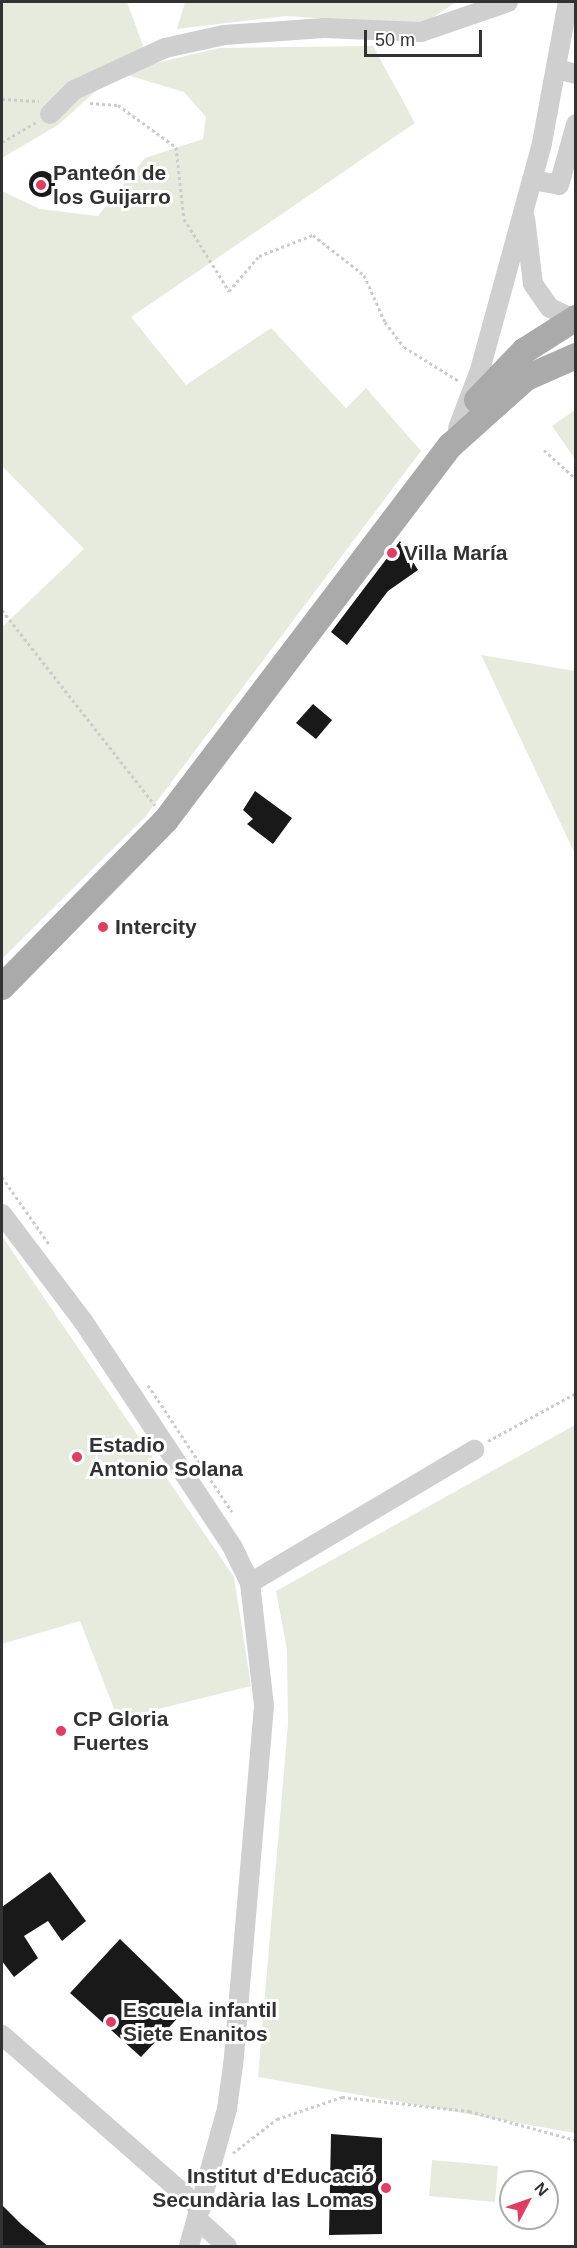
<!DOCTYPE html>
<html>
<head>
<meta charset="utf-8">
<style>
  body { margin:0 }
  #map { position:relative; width:577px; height:2248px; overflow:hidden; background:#fff; font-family:Helvetica,sans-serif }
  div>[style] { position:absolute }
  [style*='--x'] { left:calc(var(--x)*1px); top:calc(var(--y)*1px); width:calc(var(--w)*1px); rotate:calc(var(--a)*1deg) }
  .green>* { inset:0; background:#e7ebde }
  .building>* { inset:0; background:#191919 }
  .round { border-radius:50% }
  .path>* { height:3px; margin-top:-1.5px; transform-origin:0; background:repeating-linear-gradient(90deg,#ccc 0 3px,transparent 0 6px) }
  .minor>* { height:20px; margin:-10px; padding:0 10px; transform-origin:10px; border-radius:10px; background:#cfcfcf }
  .major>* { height:26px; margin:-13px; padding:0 13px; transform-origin:13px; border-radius:13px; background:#aaa }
  .dots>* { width:16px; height:16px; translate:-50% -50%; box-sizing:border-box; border:3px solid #fff; border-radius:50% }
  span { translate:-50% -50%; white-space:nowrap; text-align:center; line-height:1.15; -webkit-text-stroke:6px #fff; paint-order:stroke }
  .poi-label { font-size:21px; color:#323232; font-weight:700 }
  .left { translate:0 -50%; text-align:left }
  .right { translate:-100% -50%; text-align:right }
  .frame { position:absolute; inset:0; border:3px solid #323232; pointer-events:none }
  .north { position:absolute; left:499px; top:2170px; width:60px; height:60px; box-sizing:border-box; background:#fff; border:2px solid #adadad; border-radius:50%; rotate:49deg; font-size:16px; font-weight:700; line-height:24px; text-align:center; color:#323232 }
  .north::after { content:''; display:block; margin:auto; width:21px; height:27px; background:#e13c61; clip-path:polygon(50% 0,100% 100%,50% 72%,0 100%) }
  .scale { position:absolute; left:364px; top:30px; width:118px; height:27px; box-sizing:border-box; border:3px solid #323232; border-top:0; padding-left:8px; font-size:18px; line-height:21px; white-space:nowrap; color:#323232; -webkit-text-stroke:4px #fff; paint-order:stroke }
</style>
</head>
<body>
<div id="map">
  <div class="green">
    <i style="clip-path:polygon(2px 2px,127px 2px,144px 48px,118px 72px,219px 48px,373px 46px,415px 123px,131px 317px,186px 385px,271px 328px,346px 408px,366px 388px,421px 451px,145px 817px,2px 959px,2px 627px,84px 549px,2px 466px,2px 191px,40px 209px,98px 216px,145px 158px,203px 139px,206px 117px,184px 92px,117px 72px,58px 125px,2px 158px)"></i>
    <i style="clip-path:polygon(185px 2px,456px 2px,422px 25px,286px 16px,177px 29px)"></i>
    <i style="clip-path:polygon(575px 410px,575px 459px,552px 426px)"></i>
    <i style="clip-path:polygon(481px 655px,575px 671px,575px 854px)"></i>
    <i style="clip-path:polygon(2px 1236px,234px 1577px,251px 1686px,118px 1719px,80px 1621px,2px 1644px)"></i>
    <i style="clip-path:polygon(575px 1425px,575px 2133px,258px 2077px,288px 1723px,287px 1650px,276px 1591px)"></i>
    <i style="clip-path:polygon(432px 2160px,498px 2166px,495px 2202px,429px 2196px)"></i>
  </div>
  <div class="building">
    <i class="round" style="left:29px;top:171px;width:26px;height:26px"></i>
    <i style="clip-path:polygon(400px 541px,418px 570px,388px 591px,347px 645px,331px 632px)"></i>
    <i style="clip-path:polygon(313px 704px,332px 720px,316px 739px,296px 723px)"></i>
    <i style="clip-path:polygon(255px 791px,292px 818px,273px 844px,247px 824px,253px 819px,243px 810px)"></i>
    <i style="clip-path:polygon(50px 1872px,86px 1921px,62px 1941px,48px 1921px,24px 1936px,38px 1958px,14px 1977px,2px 1961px,2px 1907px)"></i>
    <i style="clip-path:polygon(120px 1939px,189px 2006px,141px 2057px,70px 1993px)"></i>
    <i style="clip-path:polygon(331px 2134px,382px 2138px,382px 2234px,329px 2235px)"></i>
    <i style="clip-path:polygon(2px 2205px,21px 2224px,49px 2247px,2px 2247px)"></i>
  </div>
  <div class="path">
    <i style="--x:2;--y:99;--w:37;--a:3"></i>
    <i style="--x:90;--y:103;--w:28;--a:4"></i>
    <i style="--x:118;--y:105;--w:72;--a:35.9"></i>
    <i style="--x:176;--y:147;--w:72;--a:83.7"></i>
    <i style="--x:184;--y:219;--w:85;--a:58"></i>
    <i style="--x:229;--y:291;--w:46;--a:-49.4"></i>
    <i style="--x:259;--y:256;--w:58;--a:-21.3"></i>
    <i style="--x:313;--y:235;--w:65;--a:38.1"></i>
    <i style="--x:364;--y:275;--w:51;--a:65.9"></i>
    <i style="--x:385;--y:322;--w:31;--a:53"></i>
    <i style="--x:404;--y:347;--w:65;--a:31.7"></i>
    <i style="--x:2;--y:142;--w:39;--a:-30"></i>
    <i style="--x:544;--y:450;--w:43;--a:42.2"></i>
    <i style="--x:2;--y:610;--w:248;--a:51.9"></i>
    <i style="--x:2;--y:1177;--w:82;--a:55"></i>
    <i style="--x:148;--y:1385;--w:152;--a:56.5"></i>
    <i style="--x:488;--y:1441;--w:100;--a:-28.6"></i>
    <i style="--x:233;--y:2153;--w:56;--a:-37.7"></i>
    <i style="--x:277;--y:2119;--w:69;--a:-18.7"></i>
    <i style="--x:342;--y:2097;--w:128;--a:6.3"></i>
    <i style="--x:469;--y:2111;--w:111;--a:15.2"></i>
  </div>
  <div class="minor">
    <i style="--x:557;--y:69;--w:20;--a:15"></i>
    <i style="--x:50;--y:114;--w:34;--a:-45"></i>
    <i style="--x:74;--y:90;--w:100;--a:-24.8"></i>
    <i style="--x:165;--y:48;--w:60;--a:-12.4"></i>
    <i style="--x:224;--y:35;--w:100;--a:-4"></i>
    <i style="--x:324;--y:28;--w:97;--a:2.4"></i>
    <i style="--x:421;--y:32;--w:92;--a:-19"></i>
    <i style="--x:532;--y:180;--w:27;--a:10"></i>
    <i style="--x:559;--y:185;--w:63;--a:-74.4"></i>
    <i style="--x:525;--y:218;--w:66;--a:83.1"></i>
    <i style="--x:533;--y:284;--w:29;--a:55"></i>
    <i style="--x:550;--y:308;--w:26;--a:25"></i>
    <i style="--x:458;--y:428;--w:62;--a:-69.2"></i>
    <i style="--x:480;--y:370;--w:235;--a:-74.7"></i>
    <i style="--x:542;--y:143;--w:143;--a:-79.6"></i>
    <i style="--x:2;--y:1214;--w:134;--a:52.9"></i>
    <i style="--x:83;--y:1321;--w:272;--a:56.5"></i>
    <i style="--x:233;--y:1548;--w:39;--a:64"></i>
    <i style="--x:250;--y:1583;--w:124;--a:83.5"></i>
    <i style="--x:264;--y:1706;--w:360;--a:94.9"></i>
    <i style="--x:233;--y:2065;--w:44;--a:97.8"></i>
    <i style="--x:227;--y:2109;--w:142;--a:105.5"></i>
    <i style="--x:250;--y:1583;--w:261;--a:-30.7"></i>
    <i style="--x:2;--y:2035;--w:264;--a:41.2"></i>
    <i style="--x:198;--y:2220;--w:39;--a:42"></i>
  </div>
  <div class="major">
    <i style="--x:477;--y:400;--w:68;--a:-46.2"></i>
    <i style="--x:524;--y:351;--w:62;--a:-32.4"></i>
    <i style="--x:2;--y:987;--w:234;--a:-45.5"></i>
    <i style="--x:166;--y:820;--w:470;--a:-52.8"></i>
    <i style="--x:450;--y:446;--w:102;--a:-41.8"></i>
    <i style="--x:526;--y:378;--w:55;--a:-23.7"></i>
  </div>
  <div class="dots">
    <i style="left:41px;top:185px;background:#e13c61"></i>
    <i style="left:392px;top:553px;background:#e13c61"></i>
    <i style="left:103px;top:927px;background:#e13c61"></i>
    <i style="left:77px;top:1457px;background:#e13c61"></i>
    <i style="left:61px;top:1731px;background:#e13c61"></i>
    <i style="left:111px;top:2022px;background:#e13c61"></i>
    <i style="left:386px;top:2188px;background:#e13c61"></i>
  </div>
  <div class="poi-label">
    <span class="left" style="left:53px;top:185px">Panteón de<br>los Guijarro</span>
    <span class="left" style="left:404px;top:553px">Villa María</span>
    <span class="left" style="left:115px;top:927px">Intercity</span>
    <span class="left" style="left:89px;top:1457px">Estadio<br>Antonio Solana</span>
    <span class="left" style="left:73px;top:1731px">CP Gloria<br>Fuertes</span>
    <span class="left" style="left:123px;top:2022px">Escuela infantil<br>Siete Enanitos</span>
    <span class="right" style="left:374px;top:2188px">Institut d'Educació<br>Secundària las Lomas</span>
  </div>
  <div class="frame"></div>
  <div class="north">N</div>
  <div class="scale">50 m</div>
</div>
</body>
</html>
